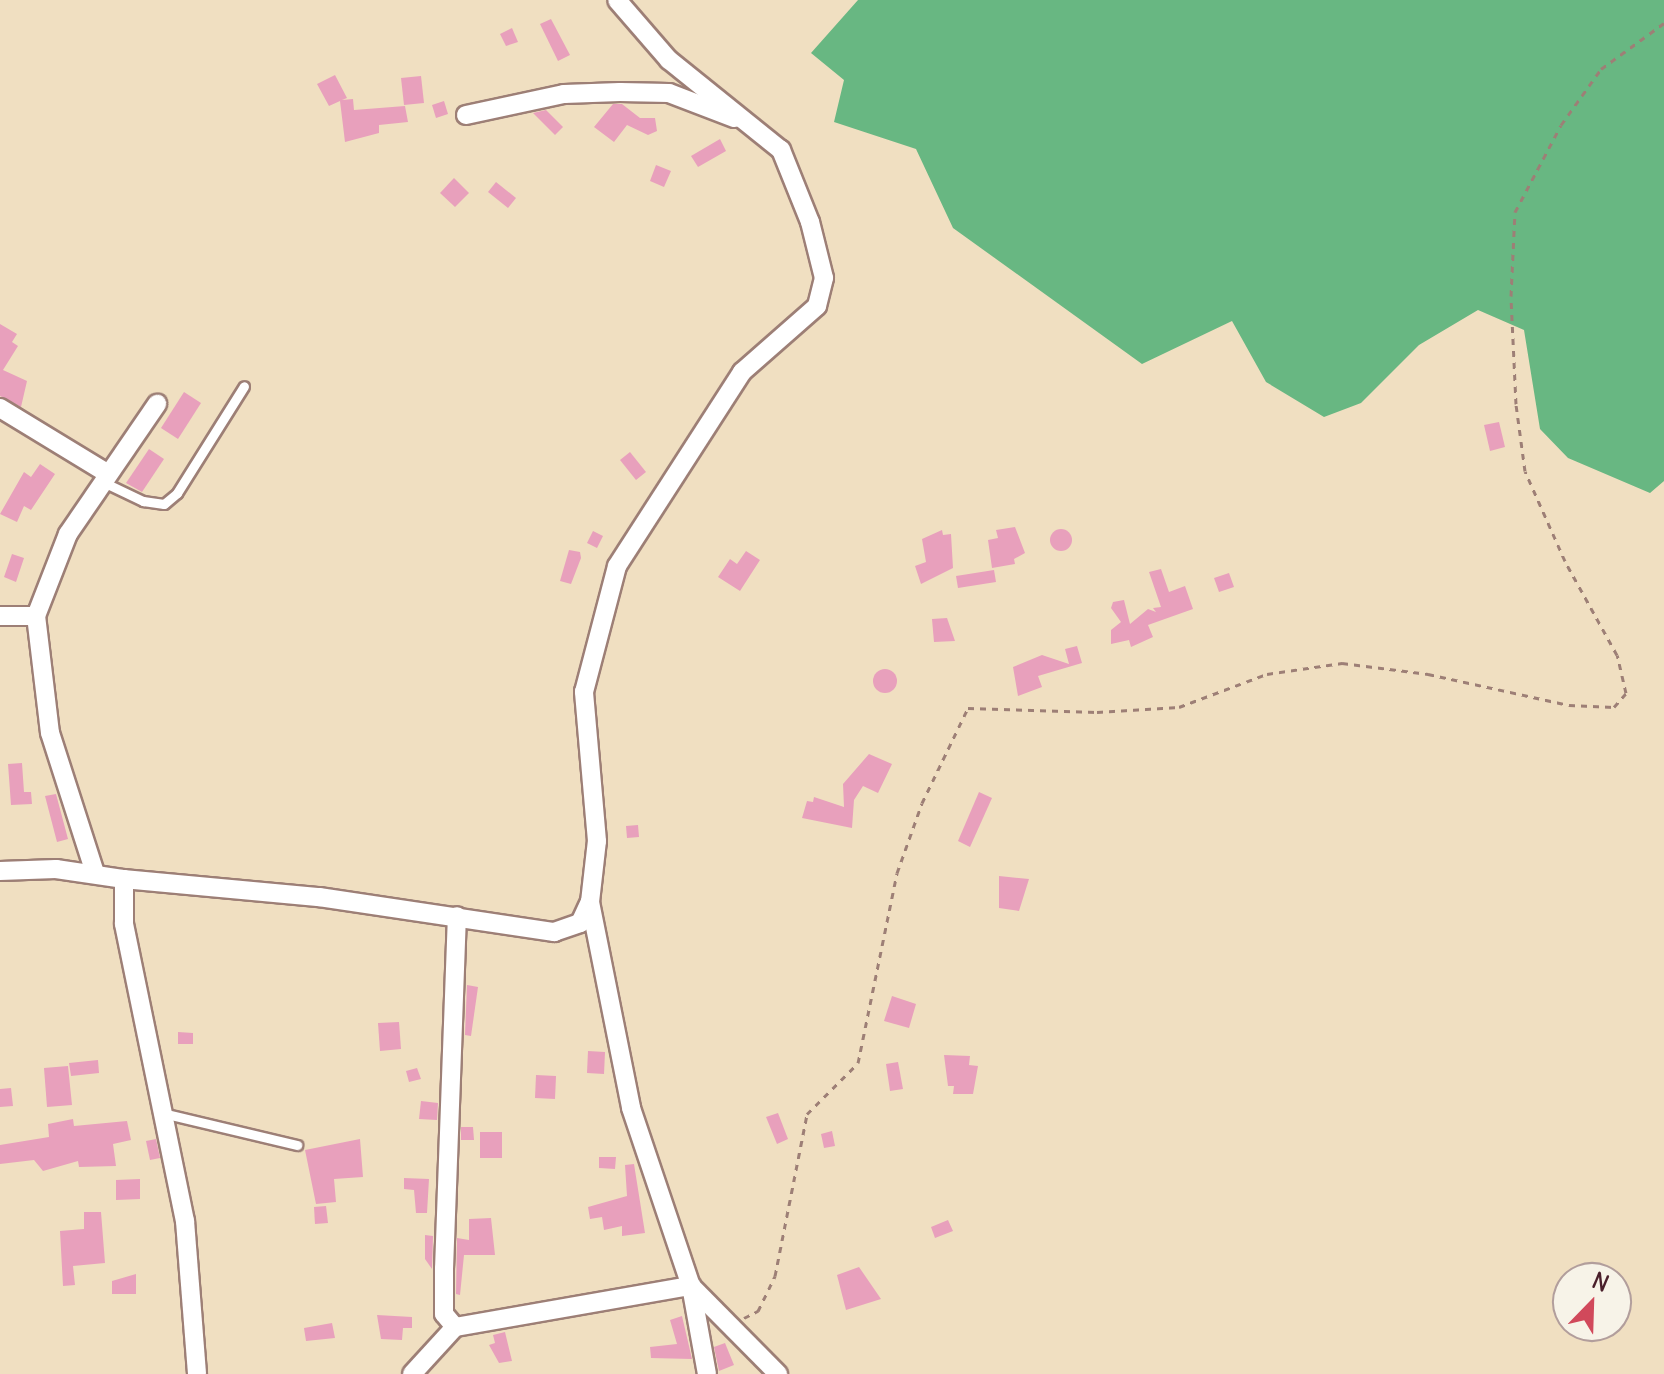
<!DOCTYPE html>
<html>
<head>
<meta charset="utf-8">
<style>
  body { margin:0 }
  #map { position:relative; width:1664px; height:1374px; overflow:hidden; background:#f0dfc1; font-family:Delius,sans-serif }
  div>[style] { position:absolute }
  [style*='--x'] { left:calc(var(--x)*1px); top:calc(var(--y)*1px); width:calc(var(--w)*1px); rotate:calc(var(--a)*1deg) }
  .forest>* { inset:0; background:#68b782 }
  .building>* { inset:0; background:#e8a0bc }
  .round { border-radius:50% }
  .path>* { height:3px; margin-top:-1.5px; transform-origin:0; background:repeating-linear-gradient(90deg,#9d7f76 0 6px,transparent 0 12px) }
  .roads { filter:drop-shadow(2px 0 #9d7f76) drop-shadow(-2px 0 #9d7f76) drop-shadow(0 2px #9d7f76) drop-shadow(0 -2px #9d7f76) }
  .service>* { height:9px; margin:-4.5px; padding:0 4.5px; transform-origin:4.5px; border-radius:4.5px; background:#fff }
  .minor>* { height:18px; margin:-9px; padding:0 9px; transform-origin:9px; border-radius:9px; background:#fff }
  span { translate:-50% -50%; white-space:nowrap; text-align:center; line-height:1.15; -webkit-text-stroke:6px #f7f3e8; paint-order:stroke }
  .north { position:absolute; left:1552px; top:1262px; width:80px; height:80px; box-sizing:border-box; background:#f7f3e8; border:2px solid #b29e9c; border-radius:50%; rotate:23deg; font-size:22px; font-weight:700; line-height:32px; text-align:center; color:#4a1f2b }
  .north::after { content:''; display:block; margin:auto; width:28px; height:36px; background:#d1495b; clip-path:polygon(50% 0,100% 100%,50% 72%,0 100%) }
</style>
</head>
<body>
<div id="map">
  <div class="forest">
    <i style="clip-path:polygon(858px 0,1664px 0,1664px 481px,1650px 493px,1568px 458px,1540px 429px,1524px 330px,1478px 310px,1419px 345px,1361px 403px,1324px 417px,1266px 382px,1232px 321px,1142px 364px,953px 228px,916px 149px,834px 122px,844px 80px,811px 53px)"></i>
  </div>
  <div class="building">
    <i style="clip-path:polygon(551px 19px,570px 55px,558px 61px,540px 24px)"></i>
    <i style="clip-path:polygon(512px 28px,518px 42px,506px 46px,500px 34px)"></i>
    <i style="clip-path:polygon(335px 75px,347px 98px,342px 100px,353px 99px,354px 110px,405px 106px,408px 122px,379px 125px,379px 133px,345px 142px,340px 101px,329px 106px,317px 84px)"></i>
    <i style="clip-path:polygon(421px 76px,424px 103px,404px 105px,401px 78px)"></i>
    <i style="clip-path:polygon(444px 101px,448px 114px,436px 118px,432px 105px)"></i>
    <i style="clip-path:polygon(613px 104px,622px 104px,640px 118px,655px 118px,657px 131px,648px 135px,627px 125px,614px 142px,594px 127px)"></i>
    <i style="clip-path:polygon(546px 110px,563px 127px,555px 135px,533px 113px)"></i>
    <i style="clip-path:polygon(720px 139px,726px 151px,698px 167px,691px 156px)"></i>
    <i style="clip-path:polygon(656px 165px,671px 171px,664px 187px,650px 181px)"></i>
    <i style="clip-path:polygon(454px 178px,469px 193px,455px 207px,440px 193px)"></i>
    <i style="clip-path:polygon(496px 182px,516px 198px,508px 208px,488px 192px)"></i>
    <i style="clip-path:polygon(0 324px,17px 334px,12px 342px,18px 346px,3px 370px,27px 381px,21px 407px,0 396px)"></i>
    <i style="clip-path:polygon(184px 392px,201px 403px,178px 439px,161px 428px)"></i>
    <i style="clip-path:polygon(1499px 422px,1505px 447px,1490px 451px,1484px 425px)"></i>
    <i style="clip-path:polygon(149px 449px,164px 459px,142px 492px,126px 483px)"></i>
    <i style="clip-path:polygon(630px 452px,646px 472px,636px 480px,620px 460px)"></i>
    <i style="clip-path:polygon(40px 464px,55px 474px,31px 510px,24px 506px,17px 522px,0 514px,24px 472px,31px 477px)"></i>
    <i style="clip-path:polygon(1015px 527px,1025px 553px,1014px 559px,1015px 564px,992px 568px,988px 540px,998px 538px,996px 530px)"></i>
    <i class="round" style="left:1050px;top:529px;width:22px;height:22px"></i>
    <i style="clip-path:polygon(942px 530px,943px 535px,951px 534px,953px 568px,921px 584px,915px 566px,926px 562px,922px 539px)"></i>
    <i style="clip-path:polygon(593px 531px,603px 536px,597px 548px,587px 543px)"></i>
    <i style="clip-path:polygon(569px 550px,580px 552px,581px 558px,571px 584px,560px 581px)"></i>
    <i style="clip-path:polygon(746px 551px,760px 560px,740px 591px,718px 577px,730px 559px,737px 564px)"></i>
    <i style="clip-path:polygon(12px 554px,24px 558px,16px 582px,4px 577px)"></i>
    <i style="clip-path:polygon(1161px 569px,1169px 592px,1185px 586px,1193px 609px,1148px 625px,1153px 637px,1131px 647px,1129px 640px,1111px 644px,1111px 630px,1121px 622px,1111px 608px,1113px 602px,1124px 600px,1130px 624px,1148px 609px,1156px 612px,1153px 608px,1161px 607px,1149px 572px)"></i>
    <i style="clip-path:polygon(994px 570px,996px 582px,958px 588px,956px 576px)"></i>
    <i style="clip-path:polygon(1229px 573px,1234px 587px,1219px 592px,1214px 578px)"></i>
    <i style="clip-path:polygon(947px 618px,955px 641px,934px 642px,932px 619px)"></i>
    <i style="clip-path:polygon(1077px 646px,1082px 663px,1038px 676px,1042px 687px,1018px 696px,1013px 667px,1042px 655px,1069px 664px,1065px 649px)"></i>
    <i class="round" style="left:873px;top:669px;width:24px;height:24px"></i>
    <i style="clip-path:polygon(869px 754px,892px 764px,878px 793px,863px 786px,854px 800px,852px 828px,802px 818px,807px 801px,813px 802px,814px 797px,844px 807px,843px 784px)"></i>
    <i style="clip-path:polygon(22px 763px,24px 792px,31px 792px,32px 804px,11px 805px,8px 764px)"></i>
    <i style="clip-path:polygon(979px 792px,992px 798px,970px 847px,958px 841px)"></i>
    <i style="clip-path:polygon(56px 794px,68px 839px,57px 842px,45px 796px)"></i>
    <i style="clip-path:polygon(638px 825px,639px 837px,627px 838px,626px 826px)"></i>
    <i style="clip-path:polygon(999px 876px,1029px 879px,1019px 911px,999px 908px)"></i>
    <i style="clip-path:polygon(467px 985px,478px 987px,471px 1036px,465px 1035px)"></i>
    <i style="clip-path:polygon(892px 996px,916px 1004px,909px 1028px,884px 1021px)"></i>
    <i style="clip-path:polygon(399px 1022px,401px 1049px,380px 1051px,378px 1023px)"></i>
    <i style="clip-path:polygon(178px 1032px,193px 1033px,193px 1044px,178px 1044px)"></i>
    <i style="clip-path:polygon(588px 1051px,605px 1052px,604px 1074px,587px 1073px)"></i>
    <i style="clip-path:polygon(944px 1055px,970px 1056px,969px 1065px,978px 1066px,973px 1094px,953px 1094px,954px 1086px,948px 1086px)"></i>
    <i style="clip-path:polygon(98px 1060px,99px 1073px,71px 1076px,69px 1063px)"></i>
    <i style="clip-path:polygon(898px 1062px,903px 1089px,890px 1091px,886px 1064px)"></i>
    <i style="clip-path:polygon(68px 1066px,72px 1105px,47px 1107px,44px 1068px)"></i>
    <i style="clip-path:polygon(417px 1068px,421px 1079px,409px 1082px,406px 1071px)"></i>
    <i style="clip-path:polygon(536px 1075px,556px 1076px,555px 1099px,535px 1098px)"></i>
    <i style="clip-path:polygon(11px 1088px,13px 1106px,0 1107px,0 1089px)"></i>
    <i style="clip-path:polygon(421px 1101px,438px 1103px,437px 1120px,419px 1119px)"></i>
    <i style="clip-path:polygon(778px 1113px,788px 1139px,777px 1144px,766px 1117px)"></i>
    <i style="clip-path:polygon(73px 1119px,74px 1126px,127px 1121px,131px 1140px,113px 1144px,116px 1166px,79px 1167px,78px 1161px,43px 1171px,34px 1160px,0 1164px,0 1145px,49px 1137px,48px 1124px)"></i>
    <i style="clip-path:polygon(461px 1127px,473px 1127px,474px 1140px,461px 1140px)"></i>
    <i style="clip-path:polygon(832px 1131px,835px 1146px,824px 1148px,821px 1134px)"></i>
    <i style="clip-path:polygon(480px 1132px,502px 1132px,502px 1158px,480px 1158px)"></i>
    <i style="clip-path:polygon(156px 1139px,160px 1158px,150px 1160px,146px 1141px)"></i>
    <i style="clip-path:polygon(360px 1139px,363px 1177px,334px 1179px,336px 1202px,316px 1204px,305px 1150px)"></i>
    <i style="clip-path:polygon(599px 1157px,616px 1157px,615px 1169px,599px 1168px)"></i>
    <i style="clip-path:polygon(634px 1164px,645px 1233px,622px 1236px,622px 1226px,604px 1230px,602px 1217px,590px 1219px,588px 1207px,627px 1196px,625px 1165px)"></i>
    <i style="clip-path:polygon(404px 1178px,429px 1179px,427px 1213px,416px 1213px,414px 1190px,404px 1189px)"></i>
    <i style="clip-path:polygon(140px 1179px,140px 1199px,116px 1200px,116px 1180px)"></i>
    <i style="clip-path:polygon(326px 1206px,328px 1223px,315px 1224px,314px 1207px)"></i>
    <i style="clip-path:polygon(84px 1212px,101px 1212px,105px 1263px,73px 1266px,75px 1285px,63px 1286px,60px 1231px,84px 1229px)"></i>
    <i style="clip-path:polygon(491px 1218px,495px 1255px,464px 1255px,460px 1295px,456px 1294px,457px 1238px,469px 1240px,469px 1219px)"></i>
    <i style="clip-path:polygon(948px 1220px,953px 1231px,935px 1238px,931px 1227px)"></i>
    <i style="clip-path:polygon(425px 1235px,433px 1236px,432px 1269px,425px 1259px)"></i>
    <i style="clip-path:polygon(859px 1267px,881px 1299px,846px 1310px,837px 1275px)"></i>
    <i style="clip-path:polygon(136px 1274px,136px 1294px,112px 1294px,112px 1281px)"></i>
    <i style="clip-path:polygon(377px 1315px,412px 1317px,412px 1328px,403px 1328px,402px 1340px,381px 1339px)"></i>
    <i style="clip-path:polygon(682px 1316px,692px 1359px,651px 1358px,650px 1347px,677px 1344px,670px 1320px)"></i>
    <i style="clip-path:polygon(332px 1323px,335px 1338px,306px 1341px,304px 1328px)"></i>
    <i style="clip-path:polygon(505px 1332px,512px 1361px,499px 1363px,489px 1345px,495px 1343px,493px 1335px)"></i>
    <i style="clip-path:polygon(725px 1343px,734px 1365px,719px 1371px,714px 1347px)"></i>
  </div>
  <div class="path">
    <i style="--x:744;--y:1318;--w:16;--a:-27"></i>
    <i style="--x:758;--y:1311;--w:39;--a:-64"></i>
    <i style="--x:775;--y:1276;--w:165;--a:-78.8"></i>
    <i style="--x:807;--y:1114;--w:72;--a:-45"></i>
    <i style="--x:858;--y:1063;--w:194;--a:-78.4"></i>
    <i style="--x:897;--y:873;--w:74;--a:-70.3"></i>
    <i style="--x:922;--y:803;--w:106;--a:-64.2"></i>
    <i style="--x:968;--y:708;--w:129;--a:1.8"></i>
    <i style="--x:1097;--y:712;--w:82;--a:-3.5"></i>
    <i style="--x:1179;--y:707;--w:94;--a:-20.6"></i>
    <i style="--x:1267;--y:674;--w:76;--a:-8.3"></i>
    <i style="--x:1342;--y:663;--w:87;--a:7.3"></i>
    <i style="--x:1428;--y:674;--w:144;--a:12.4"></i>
    <i style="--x:1569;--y:705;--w:45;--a:2.5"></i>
    <i style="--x:1614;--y:707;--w:18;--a:-49"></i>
    <i style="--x:1626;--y:693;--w:39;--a:-103"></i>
    <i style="--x:1617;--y:655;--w:107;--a:-119"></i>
    <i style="--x:1565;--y:561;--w:98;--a:-114"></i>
    <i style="--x:1525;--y:471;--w:68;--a:-97.7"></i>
    <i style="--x:1516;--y:404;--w:108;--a:-92.7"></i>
    <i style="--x:1511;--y:296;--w:84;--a:-87.3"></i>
    <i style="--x:1515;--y:212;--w:98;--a:-62.1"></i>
    <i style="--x:1561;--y:125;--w:69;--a:-54.5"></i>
    <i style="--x:1601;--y:69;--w:78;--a:-36.1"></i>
  </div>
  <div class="roads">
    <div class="service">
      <i style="--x:101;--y:481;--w:47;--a:25.5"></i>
      <i style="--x:143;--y:501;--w:21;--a:8"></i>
      <i style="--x:164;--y:504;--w:17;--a:-40"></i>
      <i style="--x:177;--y:493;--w:126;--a:-57.9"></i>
      <i style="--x:162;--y:1113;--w:139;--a:13.3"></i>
    </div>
    <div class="minor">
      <i style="--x:466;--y:115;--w:100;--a:-12.1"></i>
      <i style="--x:564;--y:94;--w:56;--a:-2"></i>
      <i style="--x:620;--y:92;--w:49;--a:1.2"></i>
      <i style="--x:669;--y:93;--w:70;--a:21"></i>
      <i style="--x:0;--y:408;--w:125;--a:31.3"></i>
      <i style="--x:0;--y:616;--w:36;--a:0"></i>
      <i style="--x:0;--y:871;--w:56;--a:-2"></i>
      <i style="--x:56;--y:869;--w:69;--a:8.4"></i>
      <i style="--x:124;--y:879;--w:45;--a:90"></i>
      <i style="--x:124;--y:924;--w:303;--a:78.4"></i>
      <i style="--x:185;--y:1221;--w:153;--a:85.5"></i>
      <i style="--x:95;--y:873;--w:147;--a:-107.8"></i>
      <i style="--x:50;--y:733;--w:118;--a:-96.8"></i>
      <i style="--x:36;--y:616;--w:88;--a:-68.7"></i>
      <i style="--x:68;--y:534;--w:158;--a:-55.6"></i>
      <i style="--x:124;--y:879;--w:196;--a:5.3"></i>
      <i style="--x:319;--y:897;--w:238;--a:8.5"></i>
      <i style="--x:554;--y:932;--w:28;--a:-19"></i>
      <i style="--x:580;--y:923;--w:23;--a:-65"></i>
      <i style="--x:590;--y:902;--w:61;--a:-83.5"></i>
      <i style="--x:597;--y:841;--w:150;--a:-95"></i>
      <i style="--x:584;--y:692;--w:130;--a:-75.3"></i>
      <i style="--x:617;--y:566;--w:231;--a:-57.2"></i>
      <i style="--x:742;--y:372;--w:100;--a:-41.3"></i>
      <i style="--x:817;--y:306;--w:29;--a:-76"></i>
      <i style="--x:824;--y:278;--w:58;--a:-104"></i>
      <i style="--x:810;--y:222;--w:78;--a:-111.9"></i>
      <i style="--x:781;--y:150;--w:144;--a:-141.2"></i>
      <i style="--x:669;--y:60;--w:79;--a:-130.9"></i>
      <i style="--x:590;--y:902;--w:210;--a:78.7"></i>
      <i style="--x:631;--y:1108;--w:188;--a:71.4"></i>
      <i style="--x:691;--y:1286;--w:89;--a:79.7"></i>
      <i style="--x:455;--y:1327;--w:17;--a:-130"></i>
      <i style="--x:444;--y:1314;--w:45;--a:-90"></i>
      <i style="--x:444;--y:1269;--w:353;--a:-87.9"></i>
      <i style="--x:412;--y:1374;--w:64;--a:-47.5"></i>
      <i style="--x:455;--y:1327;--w:240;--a:-9.9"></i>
      <i style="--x:691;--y:1286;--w:124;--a:45.3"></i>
    </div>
  </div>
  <div class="north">N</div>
</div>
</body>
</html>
